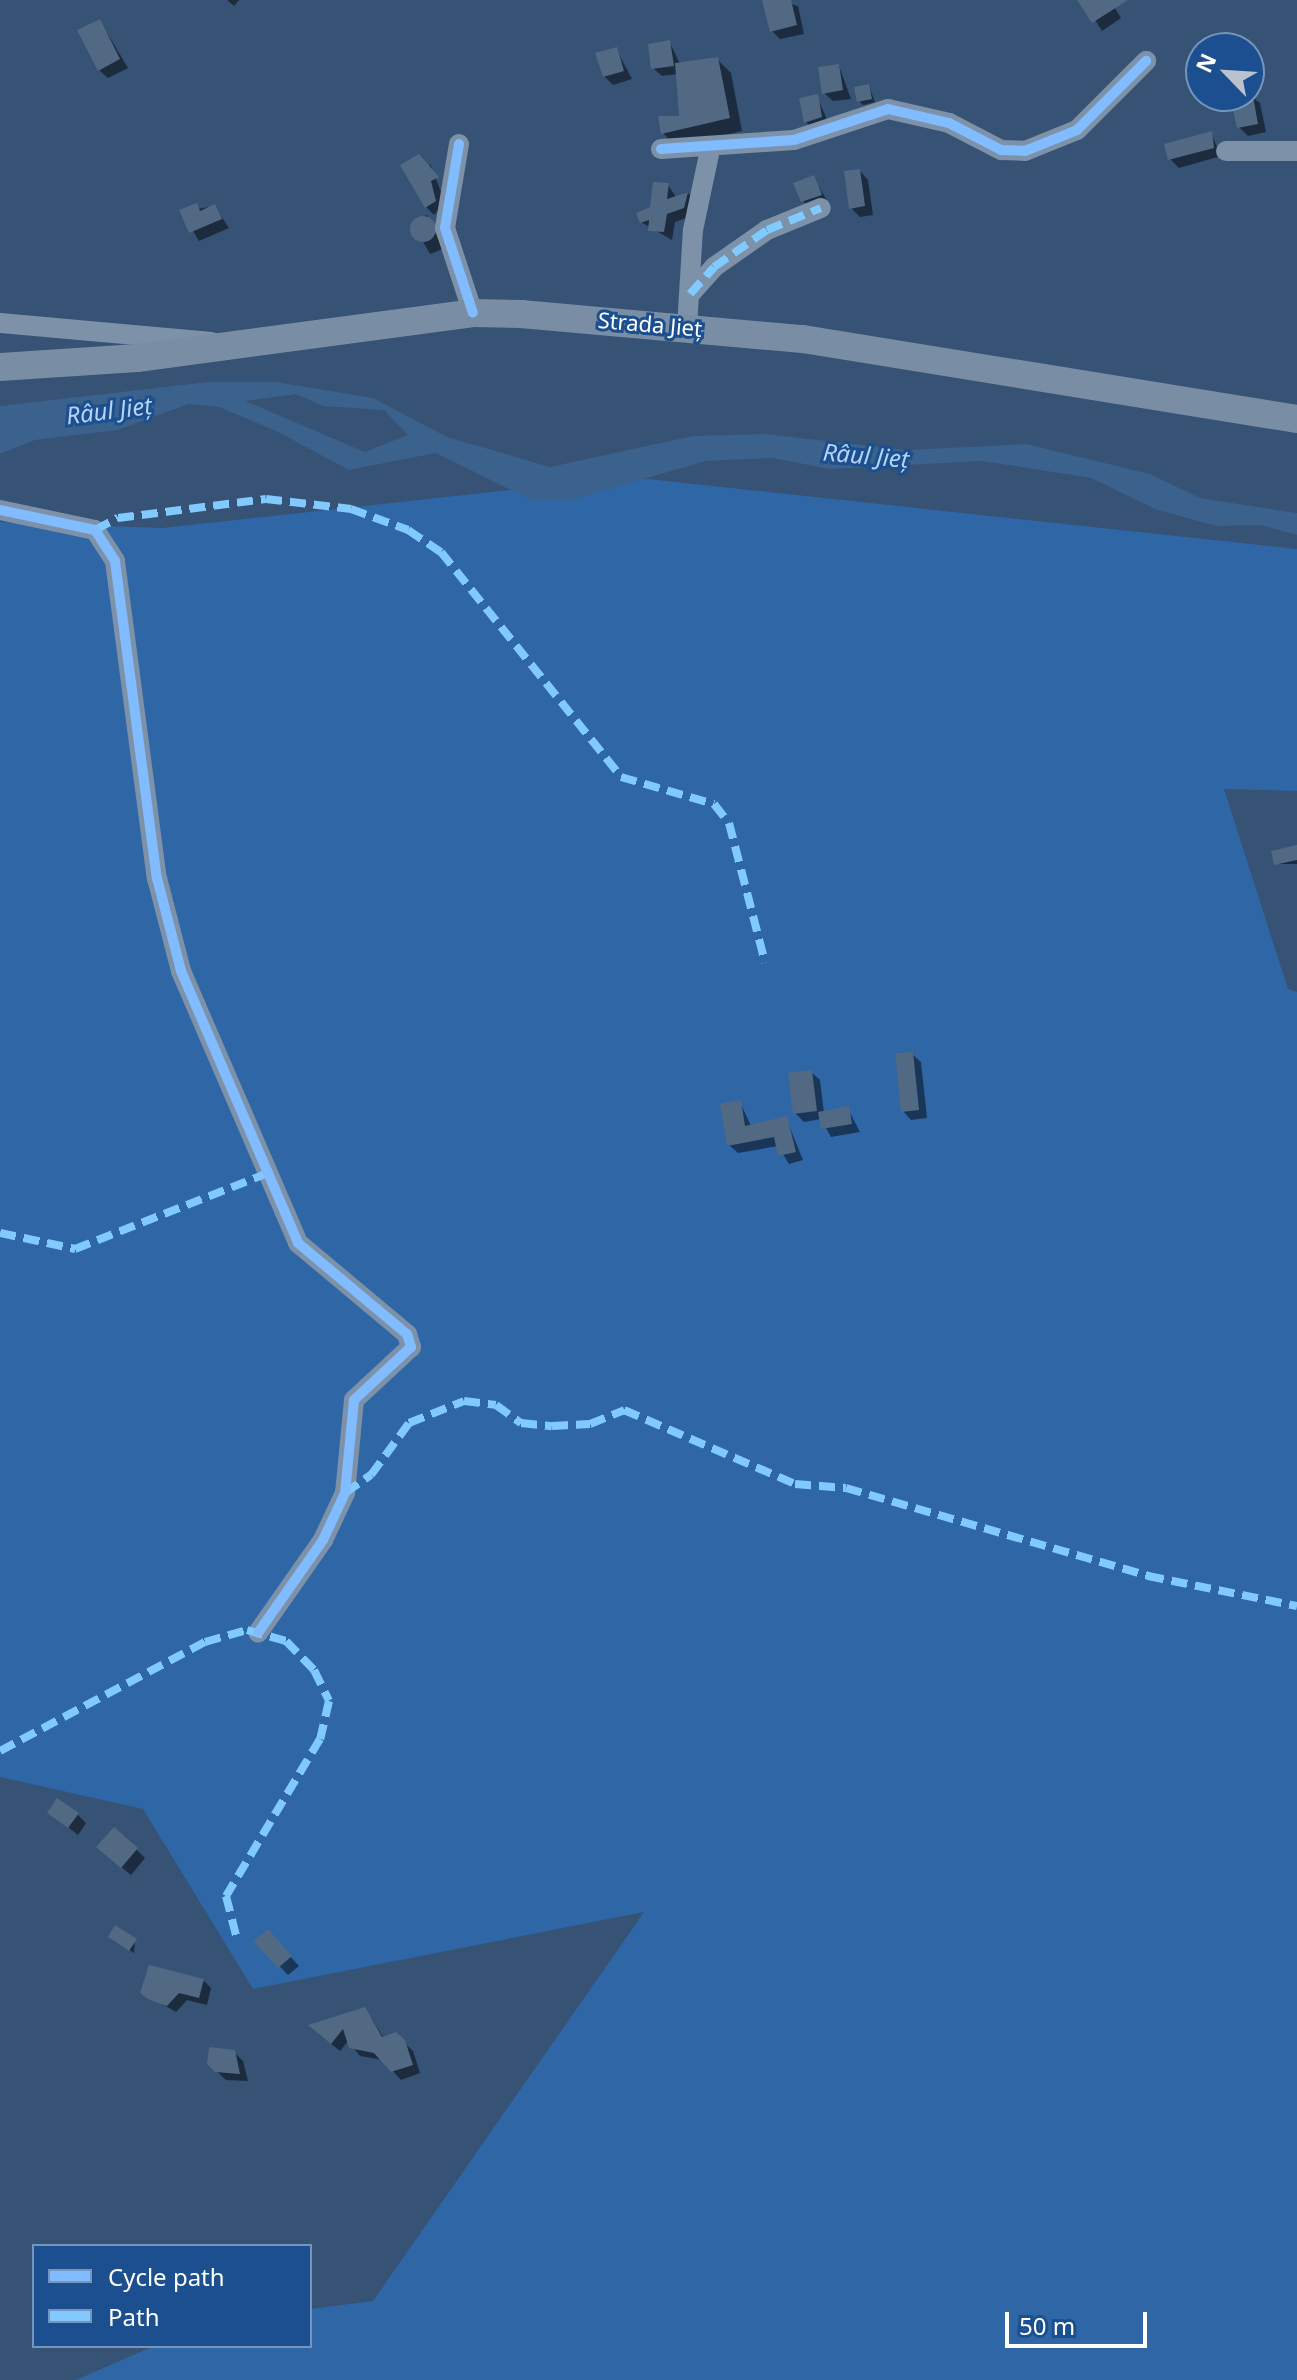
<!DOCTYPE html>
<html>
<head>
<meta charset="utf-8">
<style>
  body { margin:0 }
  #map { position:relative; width:1297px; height:2380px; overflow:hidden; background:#365274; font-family:"Noto Sans",sans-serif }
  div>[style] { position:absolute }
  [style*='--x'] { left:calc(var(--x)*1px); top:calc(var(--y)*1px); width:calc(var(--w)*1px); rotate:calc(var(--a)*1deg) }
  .green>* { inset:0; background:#2f66a5 }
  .water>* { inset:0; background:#3b618d }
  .shadow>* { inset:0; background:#0007 }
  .building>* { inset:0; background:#526984 }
  .round { border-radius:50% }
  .street>* { height:20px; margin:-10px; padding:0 10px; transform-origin:10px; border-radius:10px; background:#7d92a8 }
  .secondary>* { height:28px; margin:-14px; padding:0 14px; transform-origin:14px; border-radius:14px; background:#798da4 }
  .quiet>* { height:8px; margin-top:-4px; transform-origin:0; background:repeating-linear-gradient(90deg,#80caff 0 16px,transparent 0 24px) }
  .cycleway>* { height:10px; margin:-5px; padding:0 5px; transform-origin:5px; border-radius:5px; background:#80bcff }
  span { translate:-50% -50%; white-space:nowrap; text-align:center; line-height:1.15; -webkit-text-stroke:6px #1b4f8f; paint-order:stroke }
  .street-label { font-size:22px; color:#fff }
  .water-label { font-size:24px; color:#b5d3f5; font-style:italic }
  .legend { position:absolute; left:32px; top:2244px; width:280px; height:104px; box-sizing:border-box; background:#1b4f8f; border:2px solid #7695bc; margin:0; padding:10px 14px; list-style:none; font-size:24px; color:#fff }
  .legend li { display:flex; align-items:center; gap:16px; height:40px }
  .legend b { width:40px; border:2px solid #7695bc }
  .north { position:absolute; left:1185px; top:32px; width:80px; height:80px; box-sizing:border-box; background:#1b4f8f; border:2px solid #7695bc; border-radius:50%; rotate:295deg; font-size:22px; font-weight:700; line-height:32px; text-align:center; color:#fff }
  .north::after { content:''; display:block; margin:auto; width:28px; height:36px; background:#b9c2ce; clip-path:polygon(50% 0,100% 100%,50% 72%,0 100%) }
  .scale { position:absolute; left:1005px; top:2312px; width:142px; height:36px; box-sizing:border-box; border:4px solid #fff; border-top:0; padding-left:10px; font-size:24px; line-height:28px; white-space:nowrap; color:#fff; -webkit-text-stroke:6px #1b4f8f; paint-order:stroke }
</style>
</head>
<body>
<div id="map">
  <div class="green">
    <i style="clip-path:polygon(629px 477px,1297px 549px,1297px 791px,1224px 789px,1288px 989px,1297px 992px,1297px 2380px,76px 2380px,154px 2346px,310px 2346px,310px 2309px,373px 2301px,644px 1912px,253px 1989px,143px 1809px,0 1777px,0 522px,162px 528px)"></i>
  </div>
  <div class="water">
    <i style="clip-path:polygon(evenodd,208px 382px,276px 382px,373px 398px,447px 437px,550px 467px,693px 436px,765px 434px,907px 450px,1026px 444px,1150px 474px,1200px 498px,1297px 513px,1297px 535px,1261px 525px,1216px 526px,1155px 509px,1091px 478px,982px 461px,830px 469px,772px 458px,706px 461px,574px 499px,531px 500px,436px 453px,349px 470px,276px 431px,219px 407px,188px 404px,118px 430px,35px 440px,0 454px,0 406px,208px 382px,296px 394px,323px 406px,384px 410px,408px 435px,365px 452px,245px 401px,296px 394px)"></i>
  </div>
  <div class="shadow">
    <i style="clip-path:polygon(227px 0,239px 0,234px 6px)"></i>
    <i style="clip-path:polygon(776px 0,798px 6px,804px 34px,780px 39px,772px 31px)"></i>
    <i style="clip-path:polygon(1083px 0,1110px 0,1121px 18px,1102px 31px)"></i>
    <i style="clip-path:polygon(100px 21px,128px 68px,108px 78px,99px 70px)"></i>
    <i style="clip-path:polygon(670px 43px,680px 64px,717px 59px,731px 73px,742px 131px,676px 147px,663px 133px,681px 118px,678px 74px,662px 76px,653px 68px)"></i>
    <i style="clip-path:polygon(616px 49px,632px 79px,613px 85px,604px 76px)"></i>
    <i style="clip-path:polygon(839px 66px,851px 99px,833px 101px,824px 93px)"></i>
    <i style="clip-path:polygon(869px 86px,875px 102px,863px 105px,859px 101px)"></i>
    <i style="clip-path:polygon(1249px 95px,1260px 103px,1266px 132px,1248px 136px,1239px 127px)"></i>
    <i style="clip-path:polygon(817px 97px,830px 126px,814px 131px,806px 122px)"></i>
    <i style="clip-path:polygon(1211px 133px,1221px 156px,1179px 168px,1170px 159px)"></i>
    <i style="clip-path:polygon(430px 164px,445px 202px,434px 215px,426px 207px)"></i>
    <i style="clip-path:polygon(860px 171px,868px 180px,873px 215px,860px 217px,851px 208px)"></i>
    <i style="clip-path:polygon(813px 177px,829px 204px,812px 210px,803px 201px)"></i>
    <i style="clip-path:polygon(668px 185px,676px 197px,687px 192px,695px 200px,692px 216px,675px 222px,672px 240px,641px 222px)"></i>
    <i style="clip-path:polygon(214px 206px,229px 228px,199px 241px,182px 212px)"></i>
    <i style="clip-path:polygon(427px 215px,443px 249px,430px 254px,412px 222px)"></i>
    <i style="clip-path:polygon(1297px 848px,1297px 864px,1276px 864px)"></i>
    <i style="clip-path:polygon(912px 1054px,921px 1062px,927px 1118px,911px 1120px,903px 1111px)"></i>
    <i style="clip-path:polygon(811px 1072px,820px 1080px,824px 1113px,848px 1109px,860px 1132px,831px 1137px,821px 1119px,804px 1122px,795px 1113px)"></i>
    <i style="clip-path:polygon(740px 1102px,751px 1126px,786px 1118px,803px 1160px,789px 1164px,778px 1146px,738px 1153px,729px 1145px)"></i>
    <i style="clip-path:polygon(50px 1813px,77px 1814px,86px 1823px,78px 1835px)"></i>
    <i style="clip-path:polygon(136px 1849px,145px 1858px,131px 1875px,107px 1855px)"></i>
    <i style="clip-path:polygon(135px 1940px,134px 1953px,114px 1941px)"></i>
    <i style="clip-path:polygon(256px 1941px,276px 1941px,299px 1966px,288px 1975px)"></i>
    <i style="clip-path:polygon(203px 1980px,211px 1988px,207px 2005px,187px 2000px,176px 2012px,142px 1992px)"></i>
    <i style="clip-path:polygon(365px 2009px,384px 2038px,396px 2035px,413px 2051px,420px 2073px,401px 2080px,383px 2060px,360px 2056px,348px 2041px,340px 2051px,319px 2034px)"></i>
    <i style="clip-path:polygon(234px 2052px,243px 2061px,248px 2081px,226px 2080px,209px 2064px)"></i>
  </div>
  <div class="building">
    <i style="clip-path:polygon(762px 0,791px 0,797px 25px,770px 32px)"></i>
    <i style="clip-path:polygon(1077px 0,1128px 0,1092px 23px)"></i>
    <i style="clip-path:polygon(100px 19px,120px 59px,98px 71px,77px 30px)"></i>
    <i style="clip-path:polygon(670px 40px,674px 66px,651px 69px,648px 44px)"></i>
    <i style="clip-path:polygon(617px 47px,624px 71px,603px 77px,595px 53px)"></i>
    <i style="clip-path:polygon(718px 57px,730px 118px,661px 134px,658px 116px,679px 116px,675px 63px)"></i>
    <i style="clip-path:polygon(839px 64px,843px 90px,822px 94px,818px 67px)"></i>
    <i style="clip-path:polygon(869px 84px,872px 99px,857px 102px,854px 87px)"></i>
    <i style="clip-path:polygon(818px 94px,822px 117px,804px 123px,799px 98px)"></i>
    <i style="clip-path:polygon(1230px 96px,1253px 96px,1258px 124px,1237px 128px)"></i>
    <i style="clip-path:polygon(1212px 131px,1214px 148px,1168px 160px,1164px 144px)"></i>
    <i style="clip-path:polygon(419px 154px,439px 177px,431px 181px,436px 201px,425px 208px,400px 165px)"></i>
    <i style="clip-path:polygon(860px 169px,865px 206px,849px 209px,844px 171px)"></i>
    <i style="clip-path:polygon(814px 175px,822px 195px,801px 202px,793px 183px)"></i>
    <i style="clip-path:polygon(653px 182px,669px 183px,667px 199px,688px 192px,684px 208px,667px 214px,664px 232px,648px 231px,649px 220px,640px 223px,636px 213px,650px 207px)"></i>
    <i style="clip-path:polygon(197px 203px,200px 211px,215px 204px,222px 219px,189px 233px,179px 210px)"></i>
    <i class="round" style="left:410px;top:216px;width:26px;height:26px"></i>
    <i style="clip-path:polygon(1297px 845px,1297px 860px,1274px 865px,1271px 851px)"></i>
    <i style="clip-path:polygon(913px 1052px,919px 1110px,901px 1112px,895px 1053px)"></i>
    <i style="clip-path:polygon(812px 1070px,817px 1111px,793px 1114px,788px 1073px)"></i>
    <i style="clip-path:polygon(741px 1100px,745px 1126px,787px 1116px,796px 1152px,778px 1156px,774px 1137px,727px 1146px,720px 1104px)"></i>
    <i style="clip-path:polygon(849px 1106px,852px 1124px,821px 1129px,818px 1112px)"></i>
    <i style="clip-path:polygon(57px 1798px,79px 1813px,68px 1828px,47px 1813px)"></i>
    <i style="clip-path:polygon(114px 1827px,138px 1848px,121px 1868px,96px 1847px)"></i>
    <i style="clip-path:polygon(115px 1925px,137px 1939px,129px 1951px,108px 1937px)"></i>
    <i style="clip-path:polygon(268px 1929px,292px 1956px,278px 1968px,253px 1941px)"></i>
    <i style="clip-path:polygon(149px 1965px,204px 1979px,199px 1998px,179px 1993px,167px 2006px,148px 1999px,140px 1993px)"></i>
    <i style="clip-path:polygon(365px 2007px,382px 2037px,396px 2032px,405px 2040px,413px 2065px,391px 2072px,374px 2053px,349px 2048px,343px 2029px,331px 2044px,308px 2025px)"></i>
    <i style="clip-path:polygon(209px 2047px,235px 2050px,240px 2074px,215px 2072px,207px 2064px)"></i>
  </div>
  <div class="street">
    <i style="--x:459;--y:144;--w:85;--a:99.5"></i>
    <i style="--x:445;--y:228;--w:89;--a:71.8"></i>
    <i style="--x:661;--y:149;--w:133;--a:-3.9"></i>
    <i style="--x:794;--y:140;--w:99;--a:-18.3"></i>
    <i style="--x:888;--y:109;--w:63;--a:12.9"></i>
    <i style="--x:949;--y:123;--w:59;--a:27.4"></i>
    <i style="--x:1001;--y:150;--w:24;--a:2"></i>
    <i style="--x:1025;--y:151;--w:56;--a:-22"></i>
    <i style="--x:1077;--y:130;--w:98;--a:-45"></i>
    <i style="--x:1226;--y:151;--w:71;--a:0"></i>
    <i style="--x:690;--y:294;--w:36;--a:-48"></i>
    <i style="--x:714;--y:267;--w:65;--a:-34.9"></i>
    <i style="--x:767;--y:230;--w:58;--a:-22.2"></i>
    <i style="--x:0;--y:323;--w:212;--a:5.1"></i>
    <i style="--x:687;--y:327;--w:97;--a:-86.5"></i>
    <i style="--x:693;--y:230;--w:82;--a:-78"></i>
    <i style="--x:0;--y:510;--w:97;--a:11.9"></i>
    <i style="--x:95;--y:530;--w:37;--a:57"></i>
    <i style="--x:115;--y:561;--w:320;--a:82.5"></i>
    <i style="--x:157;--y:878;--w:96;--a:75.5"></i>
    <i style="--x:181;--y:971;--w:296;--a:66.7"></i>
    <i style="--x:298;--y:1243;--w:142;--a:39.9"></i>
    <i style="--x:407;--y:1334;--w:14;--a:73"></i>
    <i style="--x:411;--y:1347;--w:78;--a:137.1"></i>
    <i style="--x:354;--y:1400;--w:93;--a:95.5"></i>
    <i style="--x:345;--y:1493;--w:52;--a:115.1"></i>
    <i style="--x:323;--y:1540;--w:113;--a:125"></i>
  </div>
  <div class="secondary">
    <i style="--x:0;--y:367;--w:137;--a:-3.8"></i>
    <i style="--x:137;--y:358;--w:339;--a:-7.6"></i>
    <i style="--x:473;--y:313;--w:48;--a:1.2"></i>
    <i style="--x:521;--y:314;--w:283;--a:5.1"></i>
    <i style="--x:803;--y:339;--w:500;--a:9.2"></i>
  </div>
  <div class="quiet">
    <i style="--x:690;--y:294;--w:36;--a:-48"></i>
    <i style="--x:714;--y:267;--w:65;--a:-34.9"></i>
    <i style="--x:767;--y:230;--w:58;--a:-22.2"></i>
    <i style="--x:95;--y:530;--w:26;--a:-28"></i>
    <i style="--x:118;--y:518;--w:149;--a:-7.3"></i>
    <i style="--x:266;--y:499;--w:86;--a:6.7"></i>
    <i style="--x:351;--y:509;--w:61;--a:20.2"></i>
    <i style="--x:408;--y:530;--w:40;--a:34"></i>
    <i style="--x:441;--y:552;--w:288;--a:51.3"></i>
    <i style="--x:621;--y:777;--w:97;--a:16.2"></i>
    <i style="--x:714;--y:804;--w:24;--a:52"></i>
    <i style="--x:729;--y:823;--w:144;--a:75.5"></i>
    <i style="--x:0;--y:1233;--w:77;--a:12"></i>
    <i style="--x:75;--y:1249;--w:207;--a:-21.5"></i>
    <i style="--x:345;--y:1493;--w:32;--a:-35"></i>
    <i style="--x:371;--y:1475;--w:64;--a:-53.8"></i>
    <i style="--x:409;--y:1423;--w:59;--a:-21.8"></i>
    <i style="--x:464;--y:1401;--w:32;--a:7"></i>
    <i style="--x:496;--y:1405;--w:31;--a:36"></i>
    <i style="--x:521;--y:1423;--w:31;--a:6"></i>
    <i style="--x:552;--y:1426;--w:38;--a:-3"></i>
    <i style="--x:590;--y:1424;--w:37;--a:-22"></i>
    <i style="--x:624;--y:1410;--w:186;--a:23.4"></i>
    <i style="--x:795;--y:1484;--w:51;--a:4.5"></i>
    <i style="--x:846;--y:1488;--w:315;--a:16.2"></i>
    <i style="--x:1148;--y:1576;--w:152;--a:11.4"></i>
    <i style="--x:0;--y:1751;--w:232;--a:-28"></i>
    <i style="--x:205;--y:1642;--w:44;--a:-15.9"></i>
    <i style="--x:247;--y:1630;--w:41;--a:15.8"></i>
    <i style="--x:286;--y:1641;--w:40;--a:46"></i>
    <i style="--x:314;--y:1670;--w:34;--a:64"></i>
    <i style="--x:329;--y:1701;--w:39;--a:103"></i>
    <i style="--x:320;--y:1739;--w:183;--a:120.9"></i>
    <i style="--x:226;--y:1896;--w:44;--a:75.7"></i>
  </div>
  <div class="cycleway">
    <i style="--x:459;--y:144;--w:85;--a:99.5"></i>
    <i style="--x:445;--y:228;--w:89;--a:71.8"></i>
    <i style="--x:661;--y:149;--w:133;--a:-3.9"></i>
    <i style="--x:794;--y:140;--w:99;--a:-18.3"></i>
    <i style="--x:888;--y:109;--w:63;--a:12.9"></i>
    <i style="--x:949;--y:123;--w:59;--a:27.4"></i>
    <i style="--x:1001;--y:150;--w:24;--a:2"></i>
    <i style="--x:1025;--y:151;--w:56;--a:-22"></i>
    <i style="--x:1077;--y:130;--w:98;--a:-45"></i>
    <i style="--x:0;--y:510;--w:97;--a:11.9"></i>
    <i style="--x:95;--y:530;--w:37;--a:57"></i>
    <i style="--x:115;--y:561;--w:320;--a:82.5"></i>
    <i style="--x:157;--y:878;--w:96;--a:75.5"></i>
    <i style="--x:181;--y:971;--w:296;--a:66.7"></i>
    <i style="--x:298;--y:1243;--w:142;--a:39.9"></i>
    <i style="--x:407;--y:1334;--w:14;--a:73"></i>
    <i style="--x:411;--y:1347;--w:78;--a:137.1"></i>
    <i style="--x:354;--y:1400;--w:93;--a:95.5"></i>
    <i style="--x:345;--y:1493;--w:52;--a:115.1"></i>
    <i style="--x:323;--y:1540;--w:113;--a:125"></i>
  </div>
  <div class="street-label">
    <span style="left:650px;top:324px;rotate:5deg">Strada Jieț</span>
  </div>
  <div class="water-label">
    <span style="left:109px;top:410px;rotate:-7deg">Râul Jieț</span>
    <span style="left:866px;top:455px;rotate:5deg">Râul Jieț</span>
  </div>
  <ul class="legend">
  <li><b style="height:10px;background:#80bcff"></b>Cycle path</li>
  <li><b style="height:10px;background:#80caff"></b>Path</li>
  </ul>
  <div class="north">N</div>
  <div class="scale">50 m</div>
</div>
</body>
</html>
